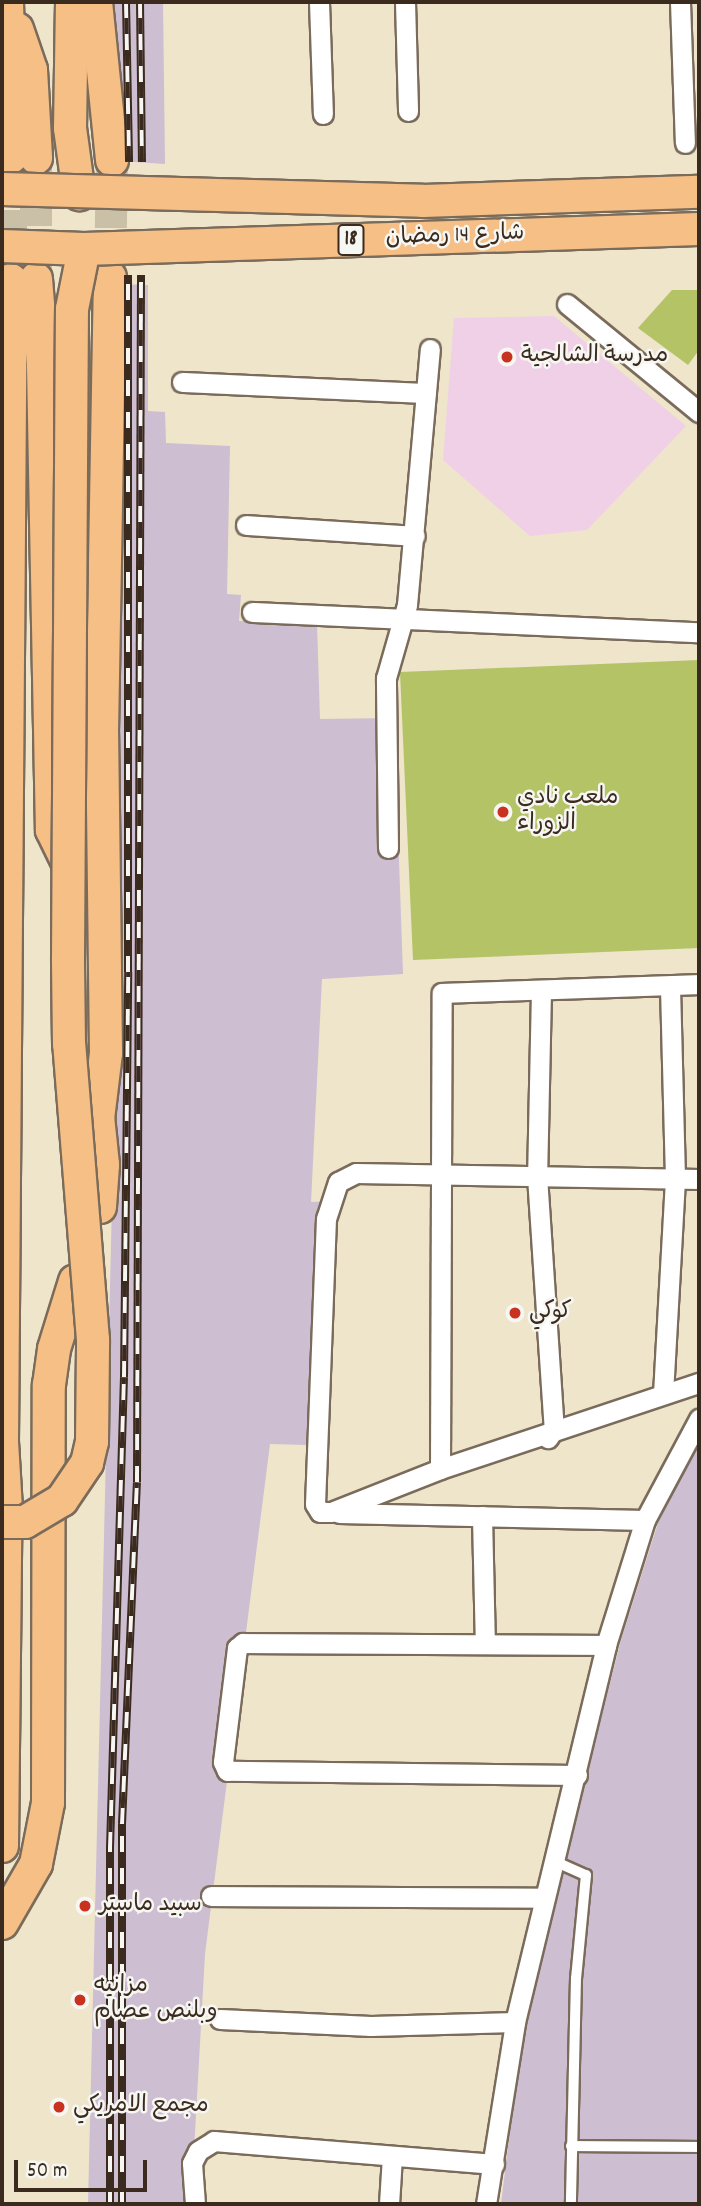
<!DOCTYPE html>
<html>
<head>
<meta charset="utf-8">
<style>
  body { margin:0 }
  #map { position:relative; width:701px; height:2206px; overflow:hidden; background:#eee5cb; font-family:Dekko,"Playpen Sans Arabic",sans-serif }
  div>[style] { position:absolute }
  [style*='--x'] { left:calc(var(--x)*1px); top:calc(var(--y)*1px); width:calc(var(--w)*1px); rotate:calc(var(--a)*1deg) }
  .built>* { inset:0; background:#efd0e6 }
  .industrial>* { inset:0; background:#cdbed2 }
  .green>* { inset:0; background:#b3c366 }
  .primary-tunnel>* { height:32px; margin-top:-16px; transform-origin:0; background:repeating-linear-gradient(90deg,#cac0a8 0 32px,transparent 0 48px) }
  .roads { filter:drop-shadow(2px 0 #7a6b5b) drop-shadow(-2px 0 #7a6b5b) drop-shadow(0 2px #7a6b5b) drop-shadow(0 -2px #7a6b5b) }
  .lane>* { height:10px; margin:-5px; padding:0 5px; transform-origin:5px; border-radius:5px; background:#fff }
  .street>* { height:19px; margin:-9.5px; padding:0 9.5px; transform-origin:9.5px; border-radius:9.5px; background:#fff }
  .primary>* { height:32px; margin:-16px; padding:0 16px; transform-origin:16px; border-radius:16px; background:#f5bf86 }
  .rail>* { height:8px; margin-top:-4px; transform-origin:0; background:repeating-linear-gradient(90deg,#f6f6f2 0 16px,#3b2a1e 0 32px); box-sizing:border-box; border-block:2px solid #3b2a1e }
  .bridges { filter:drop-shadow(2px 0 #7a6b5b) drop-shadow(-2px 0 #7a6b5b) drop-shadow(0 2px #7a6b5b) drop-shadow(0 -2px #7a6b5b) }
  .primary-bridge>* { height:32px; margin:-16px; padding:0 16px; transform-origin:16px; border-radius:16px; background:#f5bf86 }
  .dots>* { width:19px; height:19px; translate:-50% -50%; box-sizing:border-box; border:4px solid #f6f6f2; border-radius:50% }
  span { translate:-50% -50%; white-space:nowrap; text-align:center; line-height:1.15; -webkit-text-stroke:5px #f6f6f2; paint-order:stroke }
  .shield-label span { padding:2px 5px; background:#f6f6f2; border:2px solid; border-radius:5px; -webkit-text-stroke-width:0 }
  .shield-label { font-size:21px; color:#3b2a1e; font-weight:700 }
  .street-label { font-size:23px; color:#3b2a1e }
  .poi-label { font-size:23px; color:#3b2a1e }
  .left { translate:0 -50%; text-align:left }
  .frame { position:absolute; inset:0; border:4px solid #3b2a1e; pointer-events:none }
  .scale { position:absolute; left:14px; top:2160px; width:133px; height:32px; box-sizing:border-box; border:4px solid #3b2a1e; border-top:0; padding-left:9px; font-size:21px; line-height:24px; white-space:nowrap; color:#3b2a1e; -webkit-text-stroke:5px #f6f6f2; paint-order:stroke }
</style>
</head>
<body>
<div id="map">
  <div class="built">
    <i style="clip-path:polygon(554px 316px,686px 426px,587px 530px,530px 536px,443px 460px,454px 318px)"></i>
  </div>
  <div class="industrial">
    <i style="clip-path:polygon(114px 2px,163px 2px,165px 164px,120px 161px)"></i>
    <i style="clip-path:polygon(113px 284px,148px 285px,148px 411px,165px 412px,166px 443px,230px 446px,227px 594px,241px 595px,239px 621px,317px 624px,320px 719px,394px 718px,403px 974px,322px 979px,311px 1202px,335px 1201px,307px 1445px,270px 1444px,205px 1954px,191px 2204px,88px 2204px,118px 953px)"></i>
    <i style="clip-path:polygon(699px 1436px,699px 2204px,501px 2204px,523px 2025px,621px 1640px,658px 1523px)"></i>
  </div>
  <div class="green">
    <i style="clip-path:polygon(672px 290px,699px 290px,699px 350px,688px 365px,638px 328px)"></i>
    <i style="clip-path:polygon(699px 660px,699px 948px,413px 960px,400px 672px)"></i>
  </div>
  <div class="primary-tunnel">
    <i style="--x:11;--y:162;--w:118;--a:90"></i>
    <i style="--x:36;--y:274;--w:116;--a:-90"></i>
    <i style="--x:110;--y:276;--w:116;--a:-89"></i>
  </div>
  <div class="roads">
    <div class="lane">
      <i style="--x:554;--y:1861;--w:35;--a:24"></i>
      <i style="--x:586;--y:1875;--w:103;--a:95.5"></i>
      <i style="--x:576;--y:1978;--w:226;--a:91.3"></i>
      <i style="--x:571;--y:2146;--w:128;--a:0.4"></i>
    </div>
    <div class="street">
      <i style="--x:319;--y:2;--w:112;--a:88"></i>
      <i style="--x:405;--y:2;--w:109;--a:88.4"></i>
      <i style="--x:680;--y:2;--w:141;--a:88"></i>
      <i style="--x:567;--y:304;--w:171;--a:39.3"></i>
      <i style="--x:182;--y:382;--w:244;--a:2.6"></i>
      <i style="--x:246;--y:525;--w:169;--a:3.7"></i>
      <i style="--x:252;--y:612;--w:447;--a:2.6"></i>
      <i style="--x:388;--y:848;--w:170;--a:-90.7"></i>
      <i style="--x:386;--y:678;--w:76;--a:-74"></i>
      <i style="--x:407;--y:605;--w:257;--a:-84.9"></i>
      <i style="--x:541;--y:990;--w:186;--a:91.2"></i>
      <i style="--x:537;--y:1176;--w:254;--a:86.2"></i>
      <i style="--x:554;--y:1429;--w:11;--a:124"></i>
      <i style="--x:699;--y:1179;--w:343;--a:-179"></i>
      <i style="--x:356;--y:1173;--w:20;--a:153"></i>
      <i style="--x:338;--y:1182;--w:38;--a:108"></i>
      <i style="--x:326;--y:1218;--w:286;--a:92.2"></i>
      <i style="--x:315;--y:1504;--w:9;--a:58"></i>
      <i style="--x:320;--y:1512;--w:11;--a:0"></i>
      <i style="--x:331;--y:1512;--w:117;--a:-21.5"></i>
      <i style="--x:440;--y:1469;--w:273;--a:-18.4"></i>
      <i style="--x:663;--y:1394;--w:216;--a:-86.8"></i>
      <i style="--x:675;--y:1178;--w:192;--a:-91.5"></i>
      <i style="--x:440;--y:1469;--w:476;--a:-89.8"></i>
      <i style="--x:442;--y:993;--w:257;--a:-2"></i>
      <i style="--x:339;--y:1513;--w:306;--a:1.3"></i>
      <i style="--x:482;--y:1516;--w:128;--a:88.7"></i>
      <i style="--x:577;--y:1775;--w:350;--a:-179.3"></i>
      <i style="--x:227;--y:1771;--w:10;--a:-114"></i>
      <i style="--x:223;--y:1762;--w:115;--a:-83"></i>
      <i style="--x:237;--y:1648;--w:8;--a:-40"></i>
      <i style="--x:243;--y:1643;--w:363;--a:0.3"></i>
      <i style="--x:211;--y:1896;--w:332;--a:0.3"></i>
      <i style="--x:220;--y:2019;--w:151;--a:2.7"></i>
      <i style="--x:371;--y:2026;--w:144;--a:-1.6"></i>
      <i style="--x:195;--y:2204;--w:41;--a:-94.2"></i>
      <i style="--x:192;--y:2163;--w:13;--a:-63"></i>
      <i style="--x:198;--y:2151;--w:19;--a:-32"></i>
      <i style="--x:214;--y:2141;--w:281;--a:4.7"></i>
      <i style="--x:389;--y:2204;--w:48;--a:-86.4"></i>
      <i style="--x:486;--y:2204;--w:184;--a:-80.9"></i>
      <i style="--x:515;--y:2022;--w:388;--a:-76.4"></i>
      <i style="--x:606;--y:1645;--w:131;--a:-72.7"></i>
      <i style="--x:645;--y:1520;--w:115;--a:-61.9"></i>
    </div>
    <div class="primary">
      <i style="--x:7;--y:2;--w:155;--a:88.5"></i>
      <i style="--x:72;--y:2;--w:126;--a:90.9"></i>
      <i style="--x:70;--y:128;--w:67;--a:82.2"></i>
      <i style="--x:96;--y:2;--w:159;--a:84.2"></i>
      <i style="--x:17;--y:29;--w:43;--a:71.1"></i>
      <i style="--x:31;--y:70;--w:88;--a:86.7"></i>
      <i style="--x:36;--y:279;--w:86;--a:85.3"></i>
      <i style="--x:43;--y:365;--w:465;--a:88.9"></i>
      <i style="--x:52;--y:830;--w:37;--a:64"></i>
      <i style="--x:96;--y:1097;--w:68;--a:84.1"></i>
      <i style="--x:103;--y:1165;--w:42;--a:94.1"></i>
      <i style="--x:98;--y:1119;--w:66;--a:-83.1"></i>
      <i style="--x:106;--y:1053;--w:320;--a:-90.7"></i>
      <i style="--x:102;--y:733;--w:456;--a:-89"></i>
      <i style="--x:6;--y:1509;--w:68;--a:-93.4"></i>
      <i style="--x:2;--y:1441;--w:1161;--a:-89.56"></i>
      <i style="--x:2;--y:1846;--w:308;--a:-89.4"></i>
      <i style="--x:2;--y:1923;--w:68;--a:-60"></i>
      <i style="--x:36;--y:1864;--w:62;--a:-78.9"></i>
      <i style="--x:48;--y:1803;--w:418;--a:-89.9"></i>
      <i style="--x:49;--y:1385;--w:36;--a:-82"></i>
      <i style="--x:54;--y:1349;--w:71;--a:-72.8"></i>
    </div>
  </div>
  <div class="rail">
    <i style="--x:126;--y:2;--w:160;--a:88.9"></i>
    <i style="--x:140;--y:2;--w:160;--a:89.3"></i>
    <i style="--x:110;--y:2204;--w:356;--a:-90"></i>
    <i style="--x:110;--y:1848;--w:471;--a:-88.3"></i>
    <i style="--x:124;--y:1377;--w:405;--a:-89.4"></i>
    <i style="--x:128;--y:972;--w:697;--a:-90"></i>
    <i style="--x:122;--y:2204;--w:380;--a:-90"></i>
    <i style="--x:122;--y:1824;--w:342;--a:-87.5"></i>
    <i style="--x:137;--y:1482;--w:1207;--a:-89.81"></i>
  </div>
  <div class="bridges">
    <div class="primary-bridge">
      <i style="--x:2;--y:189;--w:421;--a:1.6"></i>
      <i style="--x:423;--y:201;--w:276;--a:-1.9"></i>
      <i style="--x:2;--y:246;--w:82;--a:2.1"></i>
      <i style="--x:84;--y:249;--w:615;--a:-1.86"></i>
      <i style="--x:2;--y:1522;--w:23;--a:0"></i>
      <i style="--x:25;--y:1522;--w:43;--a:-30.7"></i>
      <i style="--x:62;--y:1500;--w:45;--a:-56"></i>
      <i style="--x:87;--y:1463;--w:22;--a:-77"></i>
      <i style="--x:92;--y:1442;--w:102;--a:-89.4"></i>
      <i style="--x:93;--y:1340;--w:297;--a:-94.6"></i>
      <i style="--x:69;--y:1044;--w:85;--a:-90.7"></i>
      <i style="--x:68;--y:959;--w:650;--a:-89.65"></i>
      <i style="--x:72;--y:309;--w:61;--a:-78.7"></i>
    </div>
  </div>
  <div class="dots">
    <i style="left:507px;top:357px;background:#c8321e"></i>
    <i style="left:503px;top:812px;background:#c8321e"></i>
    <i style="left:515px;top:1313px;background:#c8321e"></i>
    <i style="left:85px;top:1906px;background:#c8321e"></i>
    <i style="left:80px;top:2000px;background:#c8321e"></i>
    <i style="left:59px;top:2107px;background:#c8321e"></i>
  </div>
  <div class="shield-label">
    <span style="left:351px;top:240px">18</span>
  </div>
  <div class="street-label">
    <span style="left:455px;top:237px;rotate:-2deg">شارع 14 رمضان</span>
  </div>
  <div class="poi-label">
    <span class="left" style="left:521px;top:357px">مدرسة الشالجية</span>
    <span class="left" style="left:517px;top:812px">ملعب نادي<br>الزوراء</span>
    <span class="left" style="left:529px;top:1313px">كوكي</span>
    <span class="left" style="left:99px;top:1906px">سبيد ماستر</span>
    <span class="left" style="left:94px;top:2000px">مزانيه<br>وبلنص عصام</span>
    <span class="left" style="left:73px;top:2107px">مجمع الامريكي</span>
  </div>
  <div class="frame"></div>
  <div class="scale">50 m</div>
</div>
</body>
</html>
